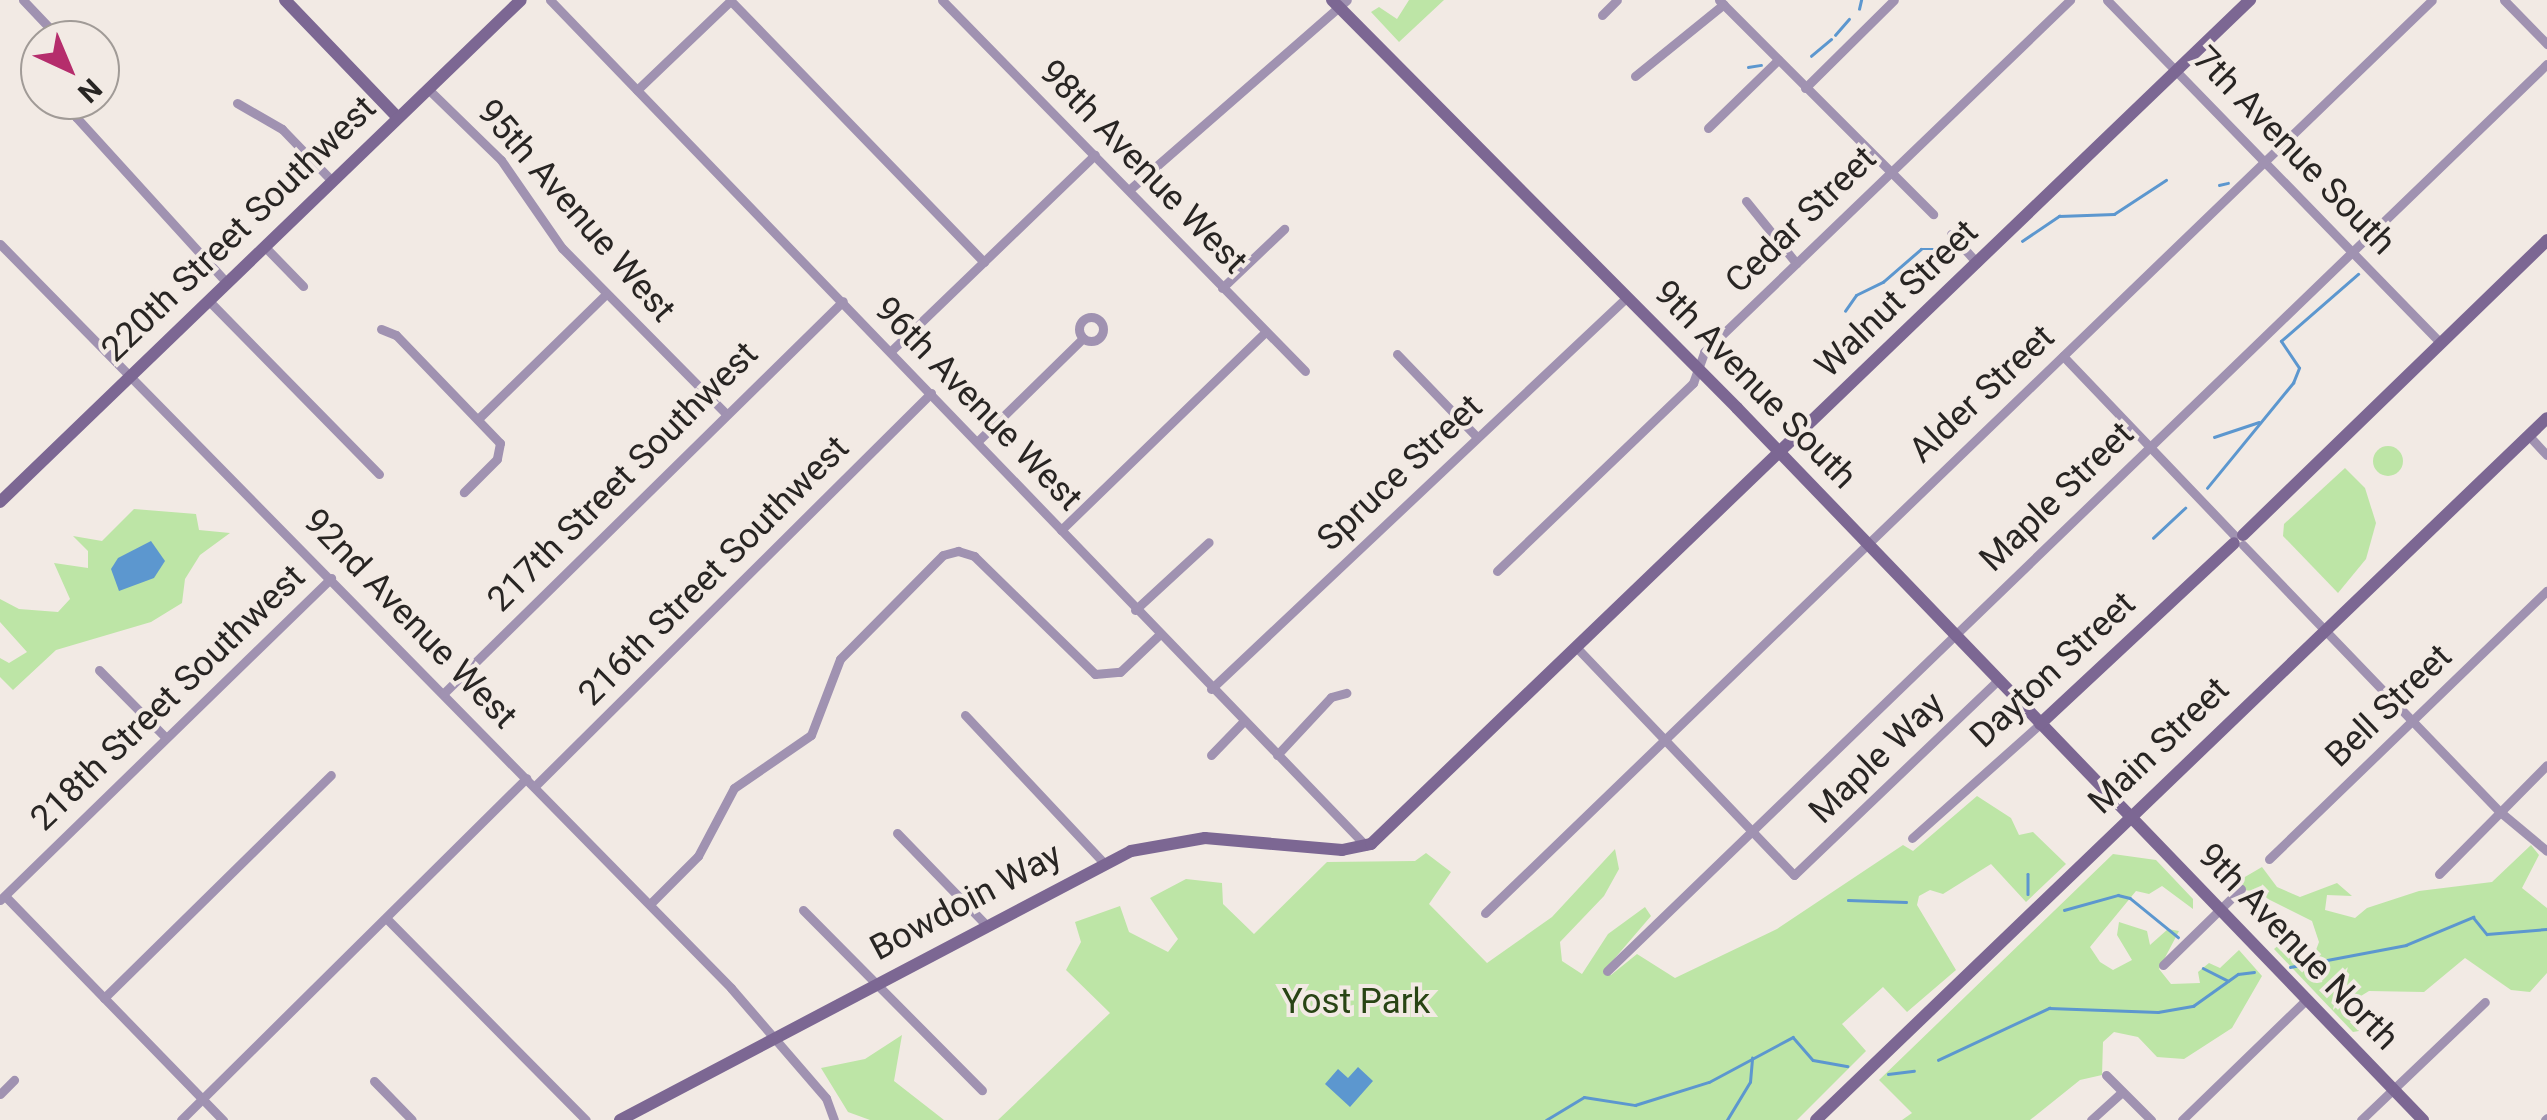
<!DOCTYPE html>
<html>
<head>
<meta charset="utf-8">
<style>
  body { margin:0 }
  #map { position:relative; width:2547px; height:1120px; overflow:hidden; background:#f2eae4; font-family:Roboto,sans-serif }
  div>[style] { position:absolute }
  [style*='--x'] { left:calc(var(--x)*1px); top:calc(var(--y)*1px); width:calc(var(--w)*1px); rotate:calc(var(--a)*1deg) }
  .green>* { inset:0; background:#bde5a6 }
  .round { border-radius:50% }
  .water>* { inset:0; background:#5c97cf }
  .stream>* { height:2.5px; margin:-1.25px; padding:0 1.25px; transform-origin:1.25px; border-radius:1.25px; background:#5c97cf }
  .street>* { height:9px; margin:-4.5px; padding:0 4.5px; transform-origin:4.5px; border-radius:4.5px; background:#a092b1 }
  .street>.ring { margin:-4.5px; padding:0; box-sizing:content-box; background:none; border:9px solid #a092b1; border-radius:50% }
  .secondary>* { height:12px; margin:-6px; padding:0 6px; transform-origin:6px; border-radius:6px; background:#7c6793 }
  span { translate:-50% -50%; white-space:nowrap; text-align:center; line-height:1.15; -webkit-text-stroke:8px #f2eae4; paint-order:stroke }
  .street-label { font-size:35px; color:#282523 }
  .park-label { font-size:35px; color:#284414 }
  .north { position:absolute; left:20px; top:20px; width:100px; height:100px; box-sizing:border-box; background:#f2eae4; border:2px solid #a19b97; border-radius:50%; rotate:136deg; font-size:28px; font-weight:700; line-height:40px; text-align:center; color:#282523 }
  .north::after { content:''; display:block; margin:auto; width:35px; height:45px; background:#b52d6c; clip-path:polygon(50% 0,100% 100%,50% 72%,0 100%) }
</style>
</head>
<body>
<div id="map">
  <div class="green">
    <i style="clip-path:polygon(1409px 0,1444px 0,1399px 42px,1371px 12px,1379px 7px,1397px 19px)"></i>
    <i class="round" style="left:2373px;top:446px;width:30px;height:30px"></i>
    <i style="clip-path:polygon(2345px 468px,2365px 488px,2376px 523px,2366px 559px,2338px 593px,2283px 536px,2284px 524px)"></i>
    <i style="clip-path:polygon(134px 509px,196px 514px,199px 530px,230px 533px,200px 555px,185px 579px,182px 603px,151px 622px,56px 650px,13px 690px,0 677px,0 658px,9px 663px,27px 652px,0 622px,0 599px,19px 609px,58px 612px,70px 599px,54px 563px,88px 568px,88px 551px,73px 536px,102px 541px)"></i>
    <i style="clip-path:polygon(1977px 796px,2011px 818px,2019px 835px,2033px 832px,2066px 864px,2026px 902px,1991px 864px,1943px 894px,1930px 890px,1919px 896px,1917px 905px,1956px 970px,1907px 1012px,1883px 987px,1842px 1024px,1866px 1051px,1797px 1120px,998px 1120px,1110px 1013px,1066px 970px,1081px 942px,1075px 922px,1120px 906px,1129px 932px,1168px 952px,1178px 939px,1150px 898px,1186px 879px,1222px 883px,1223px 904px,1254px 934px,1327px 862px,1415px 861px,1426px 853px,1451px 872px,1429px 904px,1487px 963px,1552px 917px,1615px 849px,1619px 869px,1604px 896px,1560px 942px,1562px 961px,1582px 974px,1608px 934px,1645px 907px,1651px 916px,1603px 972px,1611px 975px,1637px 954px,1675px 978px,1777px 929px,1903px 845px,1913px 851px)"></i>
    <i style="clip-path:polygon(2531px 845px,2539px 855px,2522px 888px,2547px 908px,2547px 973px,2530px 992px,2511px 990px,2465px 958px,2424px 992px,2369px 991px,2356px 999px,2343px 1013px,2359px 1031px,2353px 1032px,2274px 949px,2280px 944px,2300px 961px,2313px 958px,2319px 942px,2312px 921px,2252px 891px,2226px 888px,2262px 867px,2277px 887px,2300px 897px,2337px 883px,2352px 896px,2327px 895px,2325px 910px,2355px 918px,2367px 908px,2419px 891px,2492px 882px)"></i>
    <i style="clip-path:polygon(2113px 854px,2156px 860px,2193px 899px,2193px 909px,2162px 886px,2149px 894px,2136px 891px,2090px 947px,2100px 962px,2113px 970px,2132px 960px,2117px 935px,2119px 922px,2147px 931px,2150px 945px,2168px 929px,2179px 931px,2159px 969px,2171px 984px,2200px 983px,2198px 972px,2209px 963px,2220px 968px,2239px 950px,2262px 976px,2232px 1028px,2184px 1059px,2157px 1057px,2138px 1037px,2114px 1032px,2103px 1042px,2102px 1075px,2080px 1080px,2030px 1120px,1902px 1120px,1912px 1113px,1879px 1080px)"></i>
    <i style="clip-path:polygon(902px 1035px,894px 1081px,944px 1120px,870px 1120px,848px 1112px,821px 1068px,865px 1059px)"></i>
  </div>
  <div class="water">
    <i style="clip-path:polygon(151px 541px,165px 561px,154px 578px,119px 591px,111px 569px,118px 558px)"></i>
    <i style="clip-path:polygon(1358px 1067px,1373px 1081px,1350px 1107px,1325px 1084px,1338px 1069px,1348px 1078px)"></i>
  </div>
  <div class="stream">
    <i style="--x:1859;--y:9;--w:9;--a:-77"></i>
    <i style="--x:1835;--y:35;--w:21;--a:-49"></i>
    <i style="--x:1811;--y:56;--w:26;--a:-40"></i>
    <i style="--x:1748;--y:67;--w:13;--a:-9"></i>
    <i style="--x:2219;--y:185;--w:9;--a:-13"></i>
    <i style="--x:2022;--y:241;--w:45;--a:-34"></i>
    <i style="--x:2059;--y:216;--w:55;--a:-2.1"></i>
    <i style="--x:2114;--y:214;--w:62;--a:-33.2"></i>
    <i style="--x:1845;--y:311;--w:19;--a:-55"></i>
    <i style="--x:1856;--y:295;--w:30;--a:-26"></i>
    <i style="--x:1883;--y:282;--w:50;--a:-41"></i>
    <i style="--x:1921;--y:249;--w:19;--a:0"></i>
    <i style="--x:2214;--y:437;--w:47;--a:-18.4"></i>
    <i style="--x:2207;--y:488;--w:136;--a:-50.7"></i>
    <i style="--x:2293;--y:383;--w:16;--a:-68"></i>
    <i style="--x:2299;--y:368;--w:32;--a:-124"></i>
    <i style="--x:2281;--y:341;--w:102;--a:-41"></i>
    <i style="--x:2153;--y:538;--w:44;--a:-43.2"></i>
    <i style="--x:2028;--y:874;--w:20;--a:90"></i>
    <i style="--x:1848;--y:900;--w:58;--a:2"></i>
    <i style="--x:2064;--y:910;--w:56;--a:-15.5"></i>
    <i style="--x:2118;--y:895;--w:12;--a:14"></i>
    <i style="--x:2130;--y:898;--w:62;--a:39.1"></i>
    <i style="--x:2290;--y:967;--w:118;--a:-10.7"></i>
    <i style="--x:2406;--y:945;--w:73;--a:-22.7"></i>
    <i style="--x:2473;--y:917;--w:22;--a:51"></i>
    <i style="--x:2487;--y:934;--w:60;--a:-4.8"></i>
    <i style="--x:2203;--y:968;--w:28;--a:27"></i>
    <i style="--x:1938;--y:1060;--w:123;--a:-25.1"></i>
    <i style="--x:2049;--y:1008;--w:109;--a:2.1"></i>
    <i style="--x:2158;--y:1012;--w:36;--a:-10"></i>
    <i style="--x:2193;--y:1006;--w:55;--a:-35.4"></i>
    <i style="--x:2238;--y:974;--w:16;--a:-7"></i>
    <i style="--x:1888;--y:1074;--w:26;--a:-7"></i>
    <i style="--x:1546;--y:1120;--w:44;--a:-31.2"></i>
    <i style="--x:1584;--y:1097;--w:52;--a:8.9"></i>
    <i style="--x:1635;--y:1105;--w:77;--a:-17.3"></i>
    <i style="--x:1709;--y:1082;--w:95;--a:-28.2"></i>
    <i style="--x:1793;--y:1037;--w:30;--a:49"></i>
    <i style="--x:1813;--y:1060;--w:35;--a:10"></i>
    <i style="--x:1727;--y:1120;--w:44;--a:-58.8"></i>
    <i style="--x:1750;--y:1082;--w:24;--a:-85"></i>
  </div>
  <div class="street">
    <i style="--x:23;--y:0;--w:55;--a:46.5"></i>
    <i style="--x:550;--y:0;--w:1175;--a:46.03"></i>
    <i style="--x:730;--y:0;--w:365;--a:45.9"></i>
    <i style="--x:942;--y:0;--w:519;--a:45.62"></i>
    <i style="--x:1719;--y:0;--w:303;--a:45"></i>
    <i style="--x:2107;--y:0;--w:477;--a:45.8"></i>
    <i style="--x:2504;--y:0;--w:62;--a:45.7"></i>
    <i style="--x:1602;--y:15;--w:21;--a:-45"></i>
    <i style="--x:1635;--y:76;--w:114;--a:-39"></i>
    <i style="--x:1805;--y:88;--w:125;--a:-44.7"></i>
    <i style="--x:428;--y:89;--w:102;--a:44.2"></i>
    <i style="--x:501;--y:160;--w:107;--a:55.3"></i>
    <i style="--x:562;--y:248;--w:232;--a:45.3"></i>
    <i style="--x:637;--y:90;--w:129;--a:-43.7"></i>
    <i style="--x:76;--y:100;--w:17;--a:90"></i>
    <i style="--x:76;--y:117;--w:223;--a:47.7"></i>
    <i style="--x:237;--y:103;--w:52;--a:30"></i>
    <i style="--x:282;--y:129;--w:72;--a:46.1"></i>
    <i style="--x:1708;--y:128;--w:98;--a:-44.2"></i>
    <i style="--x:1129;--y:190;--w:289;--a:-41.1"></i>
    <i style="--x:1746;--y:201;--w:80;--a:51.1"></i>
    <i style="--x:1951;--y:234;--w:39;--a:48"></i>
    <i style="--x:0;--y:244;--w:1043;--a:45.5"></i>
    <i style="--x:731;--y:988;--w:145;--a:49.2"></i>
    <i style="--x:826;--y:1098;--w:23;--a:70"></i>
    <i style="--x:264;--y:246;--w:56;--a:45.7"></i>
    <i style="--x:1222;--y:288;--w:86;--a:-43.6"></i>
    <i style="--x:208;--y:300;--w:244;--a:45.5"></i>
    <i class="ring" style="left:1079px;top:317px;width:15px;height:15px"></i>
    <i style="--x:381;--y:329;--w:16;--a:22"></i>
    <i style="--x:396;--y:335;--w:150;--a:46.1"></i>
    <i style="--x:500;--y:443;--w:16;--a:101"></i>
    <i style="--x:497;--y:459;--w:47;--a:135"></i>
    <i style="--x:891;--y:351;--w:283;--a:-43.9"></i>
    <i style="--x:1397;--y:354;--w:115;--a:46.1"></i>
    <i style="--x:2063;--y:356;--w:248;--a:46.3"></i>
    <i style="--x:479;--y:418;--w:177;--a:-44.3"></i>
    <i style="--x:2529;--y:436;--w:26;--a:47"></i>
    <i style="--x:978;--y:441;--w:147;--a:-44.4"></i>
    <i style="--x:1061;--y:530;--w:284;--a:-44.1"></i>
    <i style="--x:2243;--y:545;--w:369;--a:46.1"></i>
    <i style="--x:2499;--y:811;--w:62;--a:39.8"></i>
    <i style="--x:1497;--y:571;--w:272;--a:-43.8"></i>
    <i style="--x:1693;--y:383;--w:33;--a:-70"></i>
    <i style="--x:1704;--y:352;--w:508;--a:-43.88"></i>
    <i style="--x:1135;--y:610;--w:100;--a:-42.6"></i>
    <i style="--x:1577;--y:648;--w:314;--a:46.3"></i>
    <i style="--x:1794;--y:875;--w:282;--a:-43.7"></i>
    <i style="--x:99;--y:670;--w:94;--a:45.4"></i>
    <i style="--x:1211;--y:689;--w:572;--a:-43.3"></i>
    <i style="--x:444;--y:693;--w:559;--a:-44.49"></i>
    <i style="--x:965;--y:715;--w:203;--a:46.8"></i>
    <i style="--x:1211;--y:755;--w:46;--a:-45.9"></i>
    <i style="--x:1277;--y:755;--w:79;--a:-47"></i>
    <i style="--x:1331;--y:697;--w:16;--a:-15"></i>
    <i style="--x:535;--y:786;--w:558;--a:-44.78"></i>
    <i style="--x:897;--y:833;--w:128;--a:45.9"></i>
    <i style="--x:1912;--y:838;--w:171;--a:-41.7"></i>
    <i style="--x:2269;--y:859;--w:386;--a:-44"></i>
    <i style="--x:2439;--y:874;--w:153;--a:-45.3"></i>
    <i style="--x:5;--y:896;--w:313;--a:45.8"></i>
    <i style="--x:0;--y:900;--w:462;--a:-44.2"></i>
    <i style="--x:650;--y:904;--w:68;--a:-45"></i>
    <i style="--x:698;--y:856;--w:77;--a:-62.1"></i>
    <i style="--x:734;--y:788;--w:93;--a:-34.5"></i>
    <i style="--x:811;--y:735;--w:81;--a:-69.1"></i>
    <i style="--x:840;--y:659;--w:146;--a:-45.3"></i>
    <i style="--x:943;--y:555;--w:16;--a:-15"></i>
    <i style="--x:958;--y:551;--w:17;--a:17"></i>
    <i style="--x:974;--y:556;--w:169;--a:44.3"></i>
    <i style="--x:1095;--y:674;--w:25;--a:-5"></i>
    <i style="--x:1120;--y:672;--w:54;--a:-43.5"></i>
    <i style="--x:803;--y:910;--w:254;--a:45.2"></i>
    <i style="--x:1485;--y:913;--w:1315;--a:-43.95"></i>
    <i style="--x:386;--y:918;--w:284;--a:45.3"></i>
    <i style="--x:2163;--y:965;--w:109;--a:-44.3"></i>
    <i style="--x:1607;--y:971;--w:1306;--a:-43.98"></i>
    <i style="--x:104;--y:998;--w:318;--a:-44.5"></i>
    <i style="--x:2106;--y:1075;--w:64;--a:45"></i>
    <i style="--x:374;--y:1081;--w:54;--a:45.7"></i>
    <i style="--x:0;--y:1094;--w:20;--a:-45"></i>
    <i style="--x:181;--y:1120;--w:486;--a:-44.7"></i>
    <i style="--x:2091;--y:1120;--w:42;--a:-42.1"></i>
    <i style="--x:2182;--y:1120;--w:174;--a:-44.1"></i>
    <i style="--x:2361;--y:1120;--w:171;--a:-43.6"></i>
    <i style="--x:2545;--y:1120;--w:3;--a:-45"></i>
  </div>
  <div class="secondary">
    <i style="--x:285;--y:0;--w:163;--a:46.2"></i>
    <i style="--x:1332;--y:0;--w:575;--a:45.21"></i>
    <i style="--x:1737;--y:408;--w:989;--a:46.07"></i>
    <i style="--x:0;--y:502;--w:723;--a:-43.94"></i>
    <i style="--x:2243;--y:535;--w:424;--a:-44.1"></i>
    <i style="--x:2040;--y:724;--w:265;--a:-43"></i>
    <i style="--x:620;--y:1120;--w:577;--a:-27.76"></i>
    <i style="--x:1131;--y:851;--w:75;--a:-10"></i>
    <i style="--x:1205;--y:838;--w:138;--a:5"></i>
    <i style="--x:1342;--y:850;--w:30;--a:-12"></i>
    <i style="--x:1371;--y:844;--w:1219;--a:-43.84"></i>
    <i style="--x:1816;--y:1120;--w:1013;--a:-43.84"></i>
  </div>
  <div class="street-label">
    <span style="left:2294px;top:151px;rotate:46deg">7th Avenue South</span>
    <span style="left:1143px;top:167px;rotate:46deg">98th Avenue West</span>
    <span style="left:576px;top:211px;rotate:49deg">95th Avenue West</span>
    <span style="left:1801px;top:220px;rotate:-44deg">Cedar Street</span>
    <span style="left:239px;top:229px;rotate:-44deg">220th Street Southwest</span>
    <span style="left:1897px;top:299px;rotate:-44deg">Walnut Street</span>
    <span style="left:1755px;top:385px;rotate:46deg">9th Avenue South</span>
    <span style="left:1982px;top:394px;rotate:-43deg">Alder Street</span>
    <span style="left:978px;top:404px;rotate:46deg">96th Avenue West</span>
    <span style="left:1400px;top:473px;rotate:-43deg">Spruce Street</span>
    <span style="left:623px;top:477px;rotate:-45deg">217th Street Southwest</span>
    <span style="left:2057px;top:497px;rotate:-44deg">Maple Street</span>
    <span style="left:714px;top:571px;rotate:-45deg">216th Street Southwest</span>
    <span style="left:410px;top:619px;rotate:46deg">92nd Avenue West</span>
    <span style="left:2053px;top:670px;rotate:-43deg">Dayton Street</span>
    <span style="left:168px;top:698px;rotate:-44deg">218th Street Southwest</span>
    <span style="left:2389px;top:706px;rotate:-44deg">Bell Street</span>
    <span style="left:2159px;top:746px;rotate:-44deg">Main Street</span>
    <span style="left:1877px;top:758px;rotate:-44deg">Maple Way</span>
    <span style="left:966px;top:902px;rotate:-28deg">Bowdoin Way</span>
    <span style="left:2298px;top:947px;rotate:46deg">9th Avenue North</span>
  </div>
  <div class="park-label">
    <span style="left:1356px;top:1002px">Yost Park</span>
  </div>
  <div class="north">N</div>
</div>
</body>
</html>
